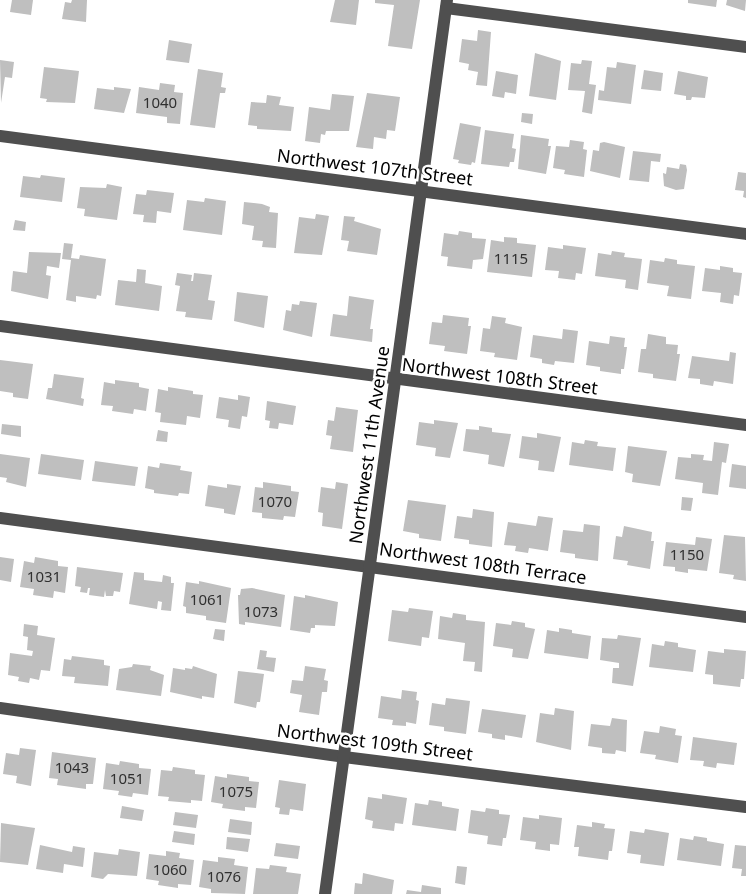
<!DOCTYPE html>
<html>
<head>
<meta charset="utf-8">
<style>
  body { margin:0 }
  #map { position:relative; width:746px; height:894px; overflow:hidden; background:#fff; font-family:"Noto Sans",sans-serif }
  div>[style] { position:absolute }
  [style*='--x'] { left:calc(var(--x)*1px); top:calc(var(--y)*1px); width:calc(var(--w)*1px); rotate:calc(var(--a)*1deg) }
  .building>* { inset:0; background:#bfbfbf }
  .minor>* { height:12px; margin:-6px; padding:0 6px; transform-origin:6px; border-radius:6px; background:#4f4f4f }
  span { translate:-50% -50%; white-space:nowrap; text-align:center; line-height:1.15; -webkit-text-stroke:5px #fff; paint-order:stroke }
  .number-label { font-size:15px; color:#303030 }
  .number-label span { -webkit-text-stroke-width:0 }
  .street-label { font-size:18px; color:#000 }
</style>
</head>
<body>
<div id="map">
  <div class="building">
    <i style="clip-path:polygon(12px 0,33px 0,31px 15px,10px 12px)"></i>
    <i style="clip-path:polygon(72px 0,87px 0,86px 22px,62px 19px,65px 2px,71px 3px)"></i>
    <i style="clip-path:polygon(335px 0,359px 0,356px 25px,330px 22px)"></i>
    <i style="clip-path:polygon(375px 0,420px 0,412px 49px,388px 46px,394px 5px,375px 3px)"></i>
    <i style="clip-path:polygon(688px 0,717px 0,716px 7px,688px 3px)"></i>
    <i style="clip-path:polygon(727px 0,746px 0,745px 11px,726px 5px)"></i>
    <i style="clip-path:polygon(478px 30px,491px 32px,487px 86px,476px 85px,478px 72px,468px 70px,469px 64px,459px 62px,462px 39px,477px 41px)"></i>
    <i style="clip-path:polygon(169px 40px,192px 44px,189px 63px,166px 60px)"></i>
    <i style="clip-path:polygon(535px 53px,561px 61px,556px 100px,529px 96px)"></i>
    <i style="clip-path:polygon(0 60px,14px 62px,12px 78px,5px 77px,1px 103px)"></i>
    <i style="clip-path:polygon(582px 60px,592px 61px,589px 84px,596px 85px,592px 114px,582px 112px,585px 91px,568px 90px,571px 63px,581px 64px)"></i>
    <i style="clip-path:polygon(617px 62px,636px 65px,631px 104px,598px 100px,599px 90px,604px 91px,607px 67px,616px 68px)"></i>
    <i style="clip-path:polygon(44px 67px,79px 71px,75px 103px,46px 102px,47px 99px,40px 98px)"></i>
    <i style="clip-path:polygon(198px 69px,223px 73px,221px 87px,226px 88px,225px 93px,220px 93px,215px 128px,190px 125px)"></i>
    <i style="clip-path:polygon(644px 70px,663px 73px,661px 91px,641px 89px)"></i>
    <i style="clip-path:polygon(496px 71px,518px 75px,516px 94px,505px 92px,504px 98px,492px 96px)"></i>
    <i style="clip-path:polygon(678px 71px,708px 77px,705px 98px,692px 97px,691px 100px,686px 100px,686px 96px,674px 94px)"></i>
    <i style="clip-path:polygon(160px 83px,175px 85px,174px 92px,183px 93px,180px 124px,167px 123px,167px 117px,136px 113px,139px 87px,159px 90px)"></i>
    <i style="clip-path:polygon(114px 87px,131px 89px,124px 113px,94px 109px,97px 88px,114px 90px)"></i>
    <i style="clip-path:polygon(367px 93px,400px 97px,395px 131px,387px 130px,386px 139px,374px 137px,373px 149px,356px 147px)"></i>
    <i style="clip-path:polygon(332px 94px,354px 96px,349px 131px,326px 131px,325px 135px,321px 134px,320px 143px,305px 141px,309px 107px,330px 110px)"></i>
    <i style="clip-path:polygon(267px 95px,281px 97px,279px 105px,294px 107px,291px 131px,257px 129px,257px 126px,248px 125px,251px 102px,266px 103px)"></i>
    <i style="clip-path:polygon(522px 113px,533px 114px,532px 124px,521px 122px)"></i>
    <i style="clip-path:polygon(460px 123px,481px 127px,475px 163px,472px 162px,471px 165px,458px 163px,459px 160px,453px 159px)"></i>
    <i style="clip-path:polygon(485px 130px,514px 134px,512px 148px,516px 149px,514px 162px,510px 162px,509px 167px,481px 164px)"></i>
    <i style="clip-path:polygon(521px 135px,549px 139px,548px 146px,551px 146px,546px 174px,518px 169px)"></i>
    <i style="clip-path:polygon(570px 140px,584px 142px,583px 149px,587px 150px,584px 177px,564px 174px,565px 170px,553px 168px,556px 146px,569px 147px)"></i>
    <i style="clip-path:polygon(604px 142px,625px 147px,620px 178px,590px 171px,593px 150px,599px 151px,600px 143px)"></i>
    <i style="clip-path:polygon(633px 151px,661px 154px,660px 162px,651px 161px,649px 182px,629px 180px)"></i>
    <i style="clip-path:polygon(680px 164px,686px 165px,687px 170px,684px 189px,676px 190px,664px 186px,663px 173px,666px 174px,667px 167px,679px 169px)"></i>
    <i style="clip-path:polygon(738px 172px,746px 173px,746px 198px,743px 197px,744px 191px,735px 190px)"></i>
    <i style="clip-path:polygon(41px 175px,65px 178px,62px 202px,20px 197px,23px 176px,40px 178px)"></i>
    <i style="clip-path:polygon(107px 184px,122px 187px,117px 220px,84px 216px,85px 209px,77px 208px,80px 187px,106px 188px)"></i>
    <i style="clip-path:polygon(147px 190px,174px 193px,171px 213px,157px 211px,156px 223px,143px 222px,144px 215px,133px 214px,136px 194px,146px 195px)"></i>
    <i style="clip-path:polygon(205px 198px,226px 201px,222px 235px,183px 230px,187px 200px,204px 202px)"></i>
    <i style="clip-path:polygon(244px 202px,262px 204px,270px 207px,269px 212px,278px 213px,276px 248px,262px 247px,263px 241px,252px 240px,254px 226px,242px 224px)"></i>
    <i style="clip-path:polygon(316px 214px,329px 216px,322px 255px,294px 253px,299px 217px,315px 219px)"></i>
    <i style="clip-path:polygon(344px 216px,355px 217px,354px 221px,381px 229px,377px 255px,347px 251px,349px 241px,341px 240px)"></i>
    <i style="clip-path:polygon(15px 220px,26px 222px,25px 231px,13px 230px)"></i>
    <i style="clip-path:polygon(459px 231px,472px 233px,472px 238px,486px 239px,483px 259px,473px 260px,472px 269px,447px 266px,448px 257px,441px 256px,444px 233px,458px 235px)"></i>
    <i style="clip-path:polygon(504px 237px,517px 238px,517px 243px,536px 245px,532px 277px,487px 272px,491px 240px,504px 242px)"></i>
    <i style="clip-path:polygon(64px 243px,73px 244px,71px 258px,79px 259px,80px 255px,106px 259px,101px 296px,97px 295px,96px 299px,76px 296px,76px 302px,66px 300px,71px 260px,62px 259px)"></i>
    <i style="clip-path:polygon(563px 245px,586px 248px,582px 274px,576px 273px,575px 280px,558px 278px,559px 271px,545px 270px,548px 247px,563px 249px)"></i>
    <i style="clip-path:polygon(612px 251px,625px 253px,624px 257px,642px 259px,638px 290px,625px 288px,626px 280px,595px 276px,598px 253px,611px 255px)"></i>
    <i style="clip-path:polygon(29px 252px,61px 253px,59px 268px,47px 266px,46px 275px,51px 276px,48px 299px,11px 291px,13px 271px,27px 273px)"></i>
    <i style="clip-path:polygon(665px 258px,677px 260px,677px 264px,695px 266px,691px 299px,667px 296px,669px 286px,647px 283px,650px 260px,664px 262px)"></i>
    <i style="clip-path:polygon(720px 266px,733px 268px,733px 272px,742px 273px,739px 296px,734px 295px,733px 304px,720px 302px,721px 293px,702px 291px,705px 268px,720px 270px)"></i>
    <i style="clip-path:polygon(137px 269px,146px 270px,145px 283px,162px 286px,159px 311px,115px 305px,118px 280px,136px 282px)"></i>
    <i style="clip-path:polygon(177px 273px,192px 275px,191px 281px,193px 281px,194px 273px,212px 275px,208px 300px,215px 301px,212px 320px,185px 317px,186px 312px,176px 311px,180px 286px,175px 285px)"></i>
    <i style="clip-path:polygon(237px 292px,268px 296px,264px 328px,234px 321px)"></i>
    <i style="clip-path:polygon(349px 296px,374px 300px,370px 329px,373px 329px,372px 342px,330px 336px,333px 314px,347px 316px)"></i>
    <i style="clip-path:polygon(300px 301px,317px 303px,312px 337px,283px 330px,286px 310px,291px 311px,292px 304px,299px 305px)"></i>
    <i style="clip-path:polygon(443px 315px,469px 318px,468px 326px,471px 326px,467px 354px,444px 351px,445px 346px,429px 344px,432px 322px,442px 323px)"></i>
    <i style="clip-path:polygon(492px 316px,506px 318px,505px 323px,522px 327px,517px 360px,494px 357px,495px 353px,480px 351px,483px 328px,490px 329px)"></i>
    <i style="clip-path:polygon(563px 329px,578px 331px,574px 363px,555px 361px,554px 365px,542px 363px,542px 359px,530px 357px,533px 335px,562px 339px)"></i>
    <i style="clip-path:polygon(648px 334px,666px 337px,666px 344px,678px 345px,677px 354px,680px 354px,676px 381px,653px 378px,653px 374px,638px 372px,641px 349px,646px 349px)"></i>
    <i style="clip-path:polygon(610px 336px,625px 338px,624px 347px,627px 347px,624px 369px,621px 369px,621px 374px,600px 371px,600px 367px,586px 365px,589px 341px,609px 344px)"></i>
    <i style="clip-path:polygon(730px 352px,736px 353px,733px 384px,714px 381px,713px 386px,700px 384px,700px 379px,688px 378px,692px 356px,729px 361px)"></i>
    <i style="clip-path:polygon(0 360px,33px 364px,28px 399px,13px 397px,13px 393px,0 391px)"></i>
    <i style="clip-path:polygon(54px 374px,84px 378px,81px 398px,84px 399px,83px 406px,46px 399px,48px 388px,52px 388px)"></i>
    <i style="clip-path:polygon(115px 380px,139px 383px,139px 387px,149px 389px,146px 411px,134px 409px,133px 414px,112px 411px,113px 406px,101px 405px,104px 382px,115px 384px)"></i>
    <i style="clip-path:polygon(168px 387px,193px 391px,193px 394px,203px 395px,200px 418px,187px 416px,186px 425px,160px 422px,161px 413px,155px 412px,158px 389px,168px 391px)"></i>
    <i style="clip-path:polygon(238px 395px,250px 397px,247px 417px,242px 416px,240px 429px,228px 427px,229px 420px,216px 418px,219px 397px,238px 400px)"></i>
    <i style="clip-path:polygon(267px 401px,296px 406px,293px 425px,279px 423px,278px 429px,269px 428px,270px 421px,265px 420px)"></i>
    <i style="clip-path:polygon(336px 407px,358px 410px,353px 452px,330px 449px,332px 436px,326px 435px,328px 420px,334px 421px)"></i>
    <i style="clip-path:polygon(434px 420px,458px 423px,450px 458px,435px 456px,436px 448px,416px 445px,419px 422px,434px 424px)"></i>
    <i style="clip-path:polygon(2px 424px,21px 426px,21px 437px,1px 434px)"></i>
    <i style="clip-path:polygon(479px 426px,492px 428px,492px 432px,511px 434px,504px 467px,488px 464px,489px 455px,463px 451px,466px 429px,479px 430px)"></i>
    <i style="clip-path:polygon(158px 430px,168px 432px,167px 442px,156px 441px)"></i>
    <i style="clip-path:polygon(537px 433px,561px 437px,554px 472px,538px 470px,539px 461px,519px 458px,522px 436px,537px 438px)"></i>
    <i style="clip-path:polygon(585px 440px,598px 442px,597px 446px,616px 448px,613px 471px,569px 465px,572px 442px,584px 444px)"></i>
    <i style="clip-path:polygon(714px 442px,729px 444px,726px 463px,722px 462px,718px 495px,702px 493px,703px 483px,675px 479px,678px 457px,691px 458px,691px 454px,704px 455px,703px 460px,712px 461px)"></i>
    <i style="clip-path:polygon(628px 446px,667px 451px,660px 486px,632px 482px,633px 474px,625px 472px)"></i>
    <i style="clip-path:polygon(0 454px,30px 458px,26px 487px,6px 482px,7px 478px,0 477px)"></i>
    <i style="clip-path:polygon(41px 454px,84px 460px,81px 480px,38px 474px)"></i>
    <i style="clip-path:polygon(95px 461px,138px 467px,135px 486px,92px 481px)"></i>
    <i style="clip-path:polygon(160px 463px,181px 466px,180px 470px,192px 472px,189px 494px,179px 493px,178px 496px,154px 493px,154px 490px,145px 488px,148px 466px,159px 468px)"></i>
    <i style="clip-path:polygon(732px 464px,746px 466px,746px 489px,729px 487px)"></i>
    <i style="clip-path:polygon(263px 482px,291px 486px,291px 491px,299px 492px,295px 517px,284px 516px,283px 520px,262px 518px,262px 513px,252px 512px,255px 487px,263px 488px)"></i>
    <i style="clip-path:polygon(336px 482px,348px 484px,342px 529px,322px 526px,323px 513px,318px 512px,321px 487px,335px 489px)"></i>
    <i style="clip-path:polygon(227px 484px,241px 486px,235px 515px,224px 513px,224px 509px,205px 506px,208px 485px,227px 488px)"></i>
    <i style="clip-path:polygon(682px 497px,693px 498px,691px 511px,681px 510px)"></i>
    <i style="clip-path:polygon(408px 500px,446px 505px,441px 541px,419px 538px,419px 534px,403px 531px)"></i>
    <i style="clip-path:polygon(473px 509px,494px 512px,492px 547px,469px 544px,469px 540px,454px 538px,457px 516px,472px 518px)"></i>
    <i style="clip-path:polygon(538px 516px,553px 518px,548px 551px,529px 548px,528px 553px,515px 551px,516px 546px,504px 545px,508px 522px,536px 526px)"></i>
    <i style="clip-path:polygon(584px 524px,600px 526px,598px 561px,575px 558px,575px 554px,560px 552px,563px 530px,583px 532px)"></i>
    <i style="clip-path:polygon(624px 526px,652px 532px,651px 541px,654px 541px,650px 569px,627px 565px,628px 561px,613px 559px,616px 536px,622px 537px)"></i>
    <i style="clip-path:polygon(724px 535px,745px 537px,746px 581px,733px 579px,734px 575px,719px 573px)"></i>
    <i style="clip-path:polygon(696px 537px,712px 539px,707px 571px,688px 569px,688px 573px,675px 571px,675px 567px,663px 566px,666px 542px,695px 545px)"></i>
    <i style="clip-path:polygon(0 557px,14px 559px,11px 582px,0 580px)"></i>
    <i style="clip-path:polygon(35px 557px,58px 561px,58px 566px,68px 567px,65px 593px,54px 591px,53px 598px,33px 595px,34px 589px,20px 587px,24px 561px,34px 563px)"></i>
    <i style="clip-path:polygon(77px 567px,123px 573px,120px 592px,114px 591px,113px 596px,106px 596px,105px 590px,104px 597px,89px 595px,90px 588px,88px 588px,87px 593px,80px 592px,81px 587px,75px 586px)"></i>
    <i style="clip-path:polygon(134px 572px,144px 573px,144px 580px,162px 582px,163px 575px,171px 577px,171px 583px,174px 583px,171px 611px,161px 610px,162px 602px,158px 601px,157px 609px,129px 604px)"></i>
    <i style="clip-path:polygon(199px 581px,231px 588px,226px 623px,206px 620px,206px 616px,186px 613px,186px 607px,183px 606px,186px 582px,199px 584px)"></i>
    <i style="clip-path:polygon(252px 588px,285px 595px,281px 627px,245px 622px,245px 625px,239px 624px,238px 595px,240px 595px,241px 589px)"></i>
    <i style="clip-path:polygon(305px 595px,338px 602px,335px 626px,315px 625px,315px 628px,311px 628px,310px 633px,290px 630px,294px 596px,305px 598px)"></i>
    <i style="clip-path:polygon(409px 608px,433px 611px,429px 638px,422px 637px,421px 646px,388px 641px,392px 610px,408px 612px)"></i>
    <i style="clip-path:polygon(453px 613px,466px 615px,466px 620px,485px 622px,482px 672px,474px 671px,475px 662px,463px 661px,465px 643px,438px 639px,440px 616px,452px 618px)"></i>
    <i style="clip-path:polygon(512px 621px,525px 623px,525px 627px,535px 629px,528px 659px,512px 657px,513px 649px,493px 646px,496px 623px,511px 625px)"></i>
    <i style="clip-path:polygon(24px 624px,38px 626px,37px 635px,55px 638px,50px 671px,41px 670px,39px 680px,30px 678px,29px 683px,18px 681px,19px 677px,8px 675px,10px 653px,32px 656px,33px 651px,27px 650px,28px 637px,23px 636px)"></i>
    <i style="clip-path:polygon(559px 628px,572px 630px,572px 633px,591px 636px,588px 659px,544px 653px,547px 630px,559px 632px)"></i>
    <i style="clip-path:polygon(215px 629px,225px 630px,224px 641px,213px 639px)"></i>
    <i style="clip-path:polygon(618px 635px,641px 638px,633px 686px,612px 683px,613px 668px,619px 668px,619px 663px,600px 660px,602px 638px,617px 639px)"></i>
    <i style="clip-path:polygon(665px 641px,678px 643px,678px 647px,696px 650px,693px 672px,649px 667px,652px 644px,664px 646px)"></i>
    <i style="clip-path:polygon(724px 649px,746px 651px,744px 679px,741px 679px,740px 687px,713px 684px,713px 675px,705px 674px,708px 651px,724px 653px)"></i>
    <i style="clip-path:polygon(260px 650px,267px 651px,266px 657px,276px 658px,274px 672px,257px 669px)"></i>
    <i style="clip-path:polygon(72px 656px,104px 660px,104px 665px,110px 666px,108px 686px,74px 683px,75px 677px,62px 676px,64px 659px,71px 660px)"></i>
    <i style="clip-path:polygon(133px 664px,151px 666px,150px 670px,164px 675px,161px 696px,116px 690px,119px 669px,132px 667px)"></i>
    <i style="clip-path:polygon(193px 666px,217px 674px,214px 698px,202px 696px,202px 699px,170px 692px,173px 668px,185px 670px,185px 668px,192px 669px)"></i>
    <i style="clip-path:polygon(305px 666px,326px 669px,324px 680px,328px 681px,327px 692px,322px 692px,319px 715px,299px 712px,302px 695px,290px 693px,292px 680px,303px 681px)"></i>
    <i style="clip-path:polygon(238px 671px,264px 674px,260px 702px,257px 702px,256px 708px,234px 703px)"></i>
    <i style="clip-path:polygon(402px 690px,417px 692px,416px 700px,419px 701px,416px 724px,406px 722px,406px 726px,392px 725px,393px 720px,378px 718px,381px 696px,401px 699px)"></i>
    <i style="clip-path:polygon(446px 698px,470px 701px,466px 734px,444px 731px,444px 727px,429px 725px,432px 703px,445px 705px)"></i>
    <i style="clip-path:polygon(555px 708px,574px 711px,571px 750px,536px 742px,540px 713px,554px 715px)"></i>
    <i style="clip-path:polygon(482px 709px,526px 715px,522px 738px,505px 735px,505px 740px,492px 738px,492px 734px,478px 732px)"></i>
    <i style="clip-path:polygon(612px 718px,627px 720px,626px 752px,616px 750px,615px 754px,602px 753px,602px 748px,588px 746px,591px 724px,610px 726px)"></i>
    <i style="clip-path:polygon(660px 726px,676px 729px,675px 735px,682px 736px,678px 763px,655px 759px,656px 755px,640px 753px,644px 731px,659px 733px)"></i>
    <i style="clip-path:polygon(693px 737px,737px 743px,734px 765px,717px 763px,716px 768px,703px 766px,704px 761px,690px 760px)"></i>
    <i style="clip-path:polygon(20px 748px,36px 750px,31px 786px,16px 783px,17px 776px,3px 774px,6px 753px,19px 755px)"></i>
    <i style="clip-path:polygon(52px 752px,96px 758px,93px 784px,86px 784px,86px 789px,57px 785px,58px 779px,49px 778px)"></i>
    <i style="clip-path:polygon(120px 761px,139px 764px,139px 768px,151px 769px,148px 795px,133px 793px,132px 797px,118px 795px,119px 791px,103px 789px,106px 763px,119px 765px)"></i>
    <i style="clip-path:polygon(173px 767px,195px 770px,195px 774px,205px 775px,202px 801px,191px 800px,191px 803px,168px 801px,169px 797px,158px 796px,161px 770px,172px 771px)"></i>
    <i style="clip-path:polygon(227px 774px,249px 777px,249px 781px,259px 782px,256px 808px,245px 807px,245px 811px,222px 808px,223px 804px,211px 802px,215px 776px,227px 778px)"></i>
    <i style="clip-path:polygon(279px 780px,306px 784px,303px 811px,290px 809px,289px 815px,279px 814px,280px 808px,275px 807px)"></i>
    <i style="clip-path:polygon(382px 794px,407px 798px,403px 824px,395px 823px,394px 831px,372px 828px,373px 821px,365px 819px,368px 797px,382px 799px)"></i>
    <i style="clip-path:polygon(429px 800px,442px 802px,442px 806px,459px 809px,456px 831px,412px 825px,415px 803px,428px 805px)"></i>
    <i style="clip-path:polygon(122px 806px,144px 810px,142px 821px,120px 818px)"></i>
    <i style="clip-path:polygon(486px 808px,499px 810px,499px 814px,510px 815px,506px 838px,503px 838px,502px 846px,487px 844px,488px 836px,468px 833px,471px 810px,485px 812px)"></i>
    <i style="clip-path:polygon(175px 812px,198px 815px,196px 828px,173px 825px)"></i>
    <i style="clip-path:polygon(539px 815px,562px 818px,559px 845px,550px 844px,550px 851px,535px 849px,536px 842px,520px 840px,523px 817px,539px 819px)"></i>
    <i style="clip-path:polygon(230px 819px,252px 822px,251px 835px,228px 832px)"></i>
    <i style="clip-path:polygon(592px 822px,605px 824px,604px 828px,615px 829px,612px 851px,609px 851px,608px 860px,578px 856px,579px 847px,574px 847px,577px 825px,592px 827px)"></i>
    <i style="clip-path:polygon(1px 823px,35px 828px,28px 865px,0 862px)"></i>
    <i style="clip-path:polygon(645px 829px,669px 833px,664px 866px,640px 863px,641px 855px,627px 853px,630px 831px,644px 833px)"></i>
    <i style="clip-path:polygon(174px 831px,195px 834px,194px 845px,172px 842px)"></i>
    <i style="clip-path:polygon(694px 836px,707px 838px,707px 841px,724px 844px,721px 866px,677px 860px,680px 838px,693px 840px)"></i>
    <i style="clip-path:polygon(227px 837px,250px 839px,248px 852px,226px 849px)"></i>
    <i style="clip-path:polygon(276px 843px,300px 846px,298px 859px,274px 856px)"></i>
    <i style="clip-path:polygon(40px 845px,72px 852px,73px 846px,85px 848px,83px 867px,64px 864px,63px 873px,36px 869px)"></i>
    <i style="clip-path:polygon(735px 845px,746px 846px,746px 876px,741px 876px,742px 869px,732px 868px)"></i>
    <i style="clip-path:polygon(119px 849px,140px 852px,137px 876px,108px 874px,103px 879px,91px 877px,94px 852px,118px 855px)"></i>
    <i style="clip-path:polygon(166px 851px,180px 853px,179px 858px,194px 860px,191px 885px,178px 884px,178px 888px,158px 885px,159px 881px,146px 879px,149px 854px,166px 856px)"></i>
    <i style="clip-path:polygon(218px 857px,235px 859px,234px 865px,248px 867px,245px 894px,211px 893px,211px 889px,199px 887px,203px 860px,218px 862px)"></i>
    <i style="clip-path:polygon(270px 865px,287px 867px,286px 872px,301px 874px,298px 894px,253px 894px,256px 868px,269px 869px)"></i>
    <i style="clip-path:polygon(457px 866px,467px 867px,465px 885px,455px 883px)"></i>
    <i style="clip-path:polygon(363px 873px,394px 880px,392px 894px,354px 894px,355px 883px,362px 884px)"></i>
    <i style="clip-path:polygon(422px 885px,441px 888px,441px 894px,406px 894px,407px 890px,421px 892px)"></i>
  </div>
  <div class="minor">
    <i style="--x:446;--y:8;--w:303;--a:7.4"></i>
    <i style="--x:0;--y:136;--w:752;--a:7.48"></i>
    <i style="--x:0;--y:326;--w:753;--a:7.56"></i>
    <i style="--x:0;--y:518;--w:753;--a:7.56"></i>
    <i style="--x:0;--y:708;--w:347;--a:8.1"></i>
    <i style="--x:344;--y:757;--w:405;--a:7.1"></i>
    <i style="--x:325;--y:894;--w:902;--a:-82.23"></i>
  </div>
  <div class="number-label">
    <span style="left:160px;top:103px">1040</span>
    <span style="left:511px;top:259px">1115</span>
    <span style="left:275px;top:502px">1070</span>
    <span style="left:687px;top:555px">1150</span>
    <span style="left:44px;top:577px">1031</span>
    <span style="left:207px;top:600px">1061</span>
    <span style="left:261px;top:612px">1073</span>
    <span style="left:72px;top:768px">1043</span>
    <span style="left:127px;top:779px">1051</span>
    <span style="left:236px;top:792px">1075</span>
    <span style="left:170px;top:870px">1060</span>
    <span style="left:224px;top:877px">1076</span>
  </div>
  <div class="street-label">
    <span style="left:375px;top:167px;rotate:7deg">Northwest 107th Street</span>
    <span style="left:500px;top:376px;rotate:7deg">Northwest 108th Street</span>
    <span style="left:369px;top:445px;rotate:-82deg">Northwest 11th Avenue</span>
    <span style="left:483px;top:563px;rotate:8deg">Northwest 108th Terrace</span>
    <span style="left:375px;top:742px;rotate:7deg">Northwest 109th Street</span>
  </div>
</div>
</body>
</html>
